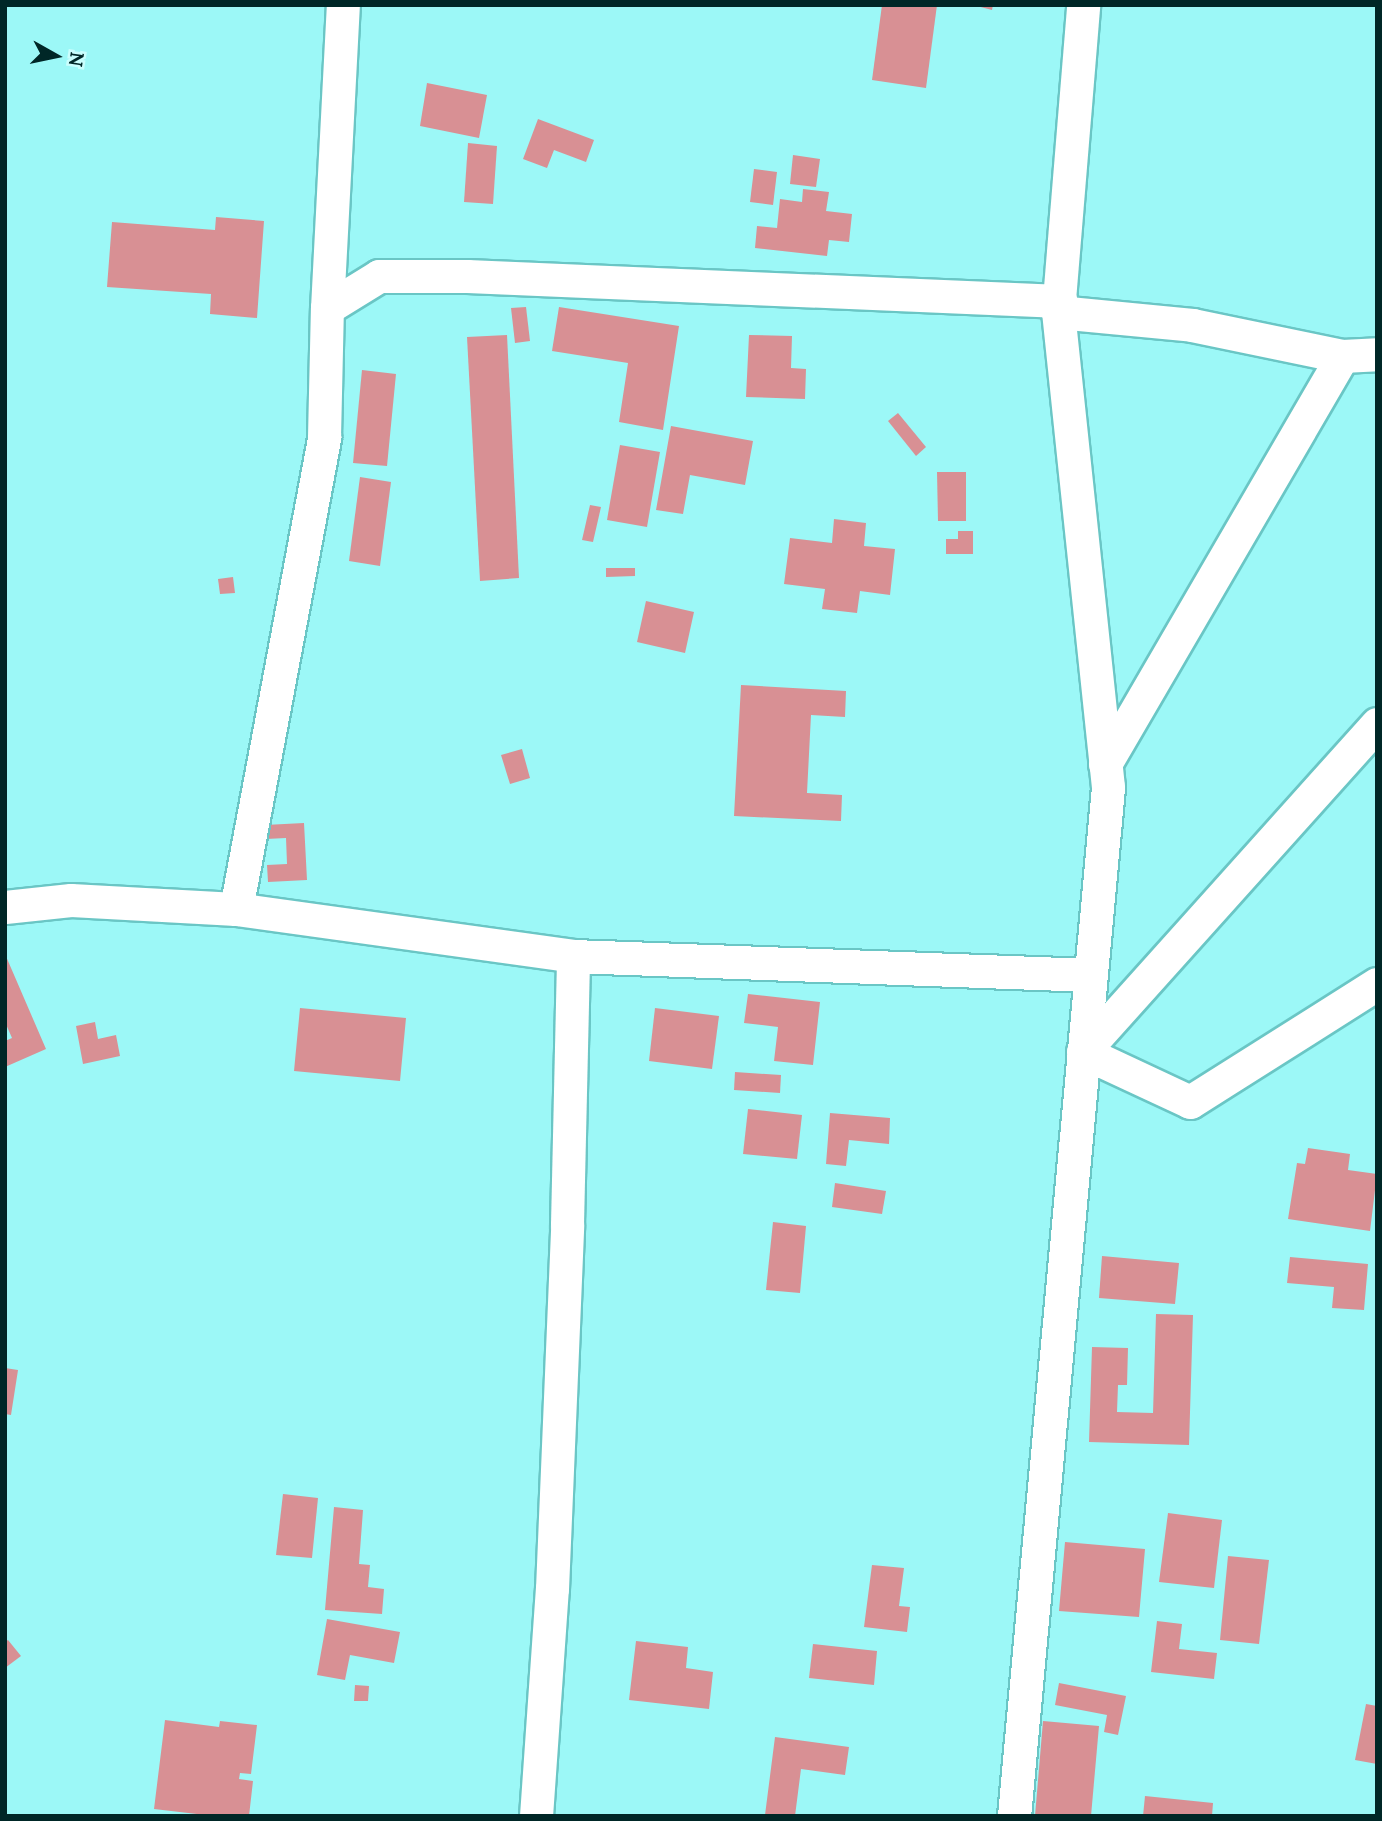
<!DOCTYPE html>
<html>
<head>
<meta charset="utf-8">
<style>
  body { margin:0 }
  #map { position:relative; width:1382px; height:1821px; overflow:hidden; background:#9cf8f7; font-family:Lora,serif }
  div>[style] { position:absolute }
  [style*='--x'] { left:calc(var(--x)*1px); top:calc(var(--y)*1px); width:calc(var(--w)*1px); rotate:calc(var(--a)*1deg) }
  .building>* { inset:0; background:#d89094 }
  .roads { filter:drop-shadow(2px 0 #6ac6c5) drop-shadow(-2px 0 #6ac6c5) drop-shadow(0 2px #6ac6c5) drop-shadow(0 -2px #6ac6c5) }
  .minor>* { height:33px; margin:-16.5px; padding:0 16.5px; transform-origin:16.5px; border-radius:16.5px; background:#fff }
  span { translate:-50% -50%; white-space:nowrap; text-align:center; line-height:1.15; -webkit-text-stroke:7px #cafefd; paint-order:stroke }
  .frame { position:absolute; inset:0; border:7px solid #002727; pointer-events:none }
  .north { position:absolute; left:21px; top:21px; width:70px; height:70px; -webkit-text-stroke:5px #cafefd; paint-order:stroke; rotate:99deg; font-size:19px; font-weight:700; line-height:28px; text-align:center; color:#002727 }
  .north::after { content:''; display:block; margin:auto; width:24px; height:32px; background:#002727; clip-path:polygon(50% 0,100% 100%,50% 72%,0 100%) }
</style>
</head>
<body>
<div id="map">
  <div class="building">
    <i style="clip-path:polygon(882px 5px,937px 5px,926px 88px,872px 80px)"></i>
    <i style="clip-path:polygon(973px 5px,993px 5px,992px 10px)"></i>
    <i style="clip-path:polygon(427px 83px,487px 95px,479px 138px,420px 126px)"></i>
    <i style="clip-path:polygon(538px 119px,594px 140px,586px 162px,554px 150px,547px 168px,523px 159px)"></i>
    <i style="clip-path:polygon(468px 143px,497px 146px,493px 204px,464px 202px)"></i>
    <i style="clip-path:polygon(793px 155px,820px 159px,816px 187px,790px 184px)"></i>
    <i style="clip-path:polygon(754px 169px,777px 172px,773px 205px,750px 202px)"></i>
    <i style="clip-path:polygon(803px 189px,829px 192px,826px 211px,852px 214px,849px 242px,829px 240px,827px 256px,755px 248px,757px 226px,777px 228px,780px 199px,802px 202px)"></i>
    <i style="clip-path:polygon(216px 217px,264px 221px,257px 318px,210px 314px,211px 294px,107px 287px,112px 222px,215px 230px)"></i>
    <i style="clip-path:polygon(526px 307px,530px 341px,515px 343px,511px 308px)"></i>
    <i style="clip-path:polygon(559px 307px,679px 326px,663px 430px,619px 422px,628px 363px,552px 351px)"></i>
    <i style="clip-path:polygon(507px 335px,519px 578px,480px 581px,467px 337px)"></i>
    <i style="clip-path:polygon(749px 335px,792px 336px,791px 368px,806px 369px,805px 399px,746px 397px)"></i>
    <i style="clip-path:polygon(362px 370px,396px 374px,387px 466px,353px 463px)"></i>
    <i style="clip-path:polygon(898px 413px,926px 447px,916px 456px,888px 421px)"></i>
    <i style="clip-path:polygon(671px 426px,753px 441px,745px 485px,690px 475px,683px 514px,656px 510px)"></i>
    <i style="clip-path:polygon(620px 445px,660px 452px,647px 527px,607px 520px)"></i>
    <i style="clip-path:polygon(937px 472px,966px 472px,966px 521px,938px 521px)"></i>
    <i style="clip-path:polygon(360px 477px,391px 482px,380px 566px,349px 561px)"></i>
    <i style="clip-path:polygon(590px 505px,601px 507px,593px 542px,582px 540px)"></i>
    <i style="clip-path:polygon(834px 519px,866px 523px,864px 546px,895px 549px,890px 595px,860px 591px,857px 613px,822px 609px,825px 589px,784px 584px,790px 538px,832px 543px)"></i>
    <i style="clip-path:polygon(958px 531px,973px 531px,973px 554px,946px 554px,946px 539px,958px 539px)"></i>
    <i style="clip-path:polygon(606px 568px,635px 568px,635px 576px,606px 577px)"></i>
    <i style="clip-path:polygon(233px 577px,235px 593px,220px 594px,218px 579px)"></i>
    <i style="clip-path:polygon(646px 601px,694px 612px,685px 653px,637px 642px)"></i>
    <i style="clip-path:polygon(741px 685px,846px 691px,845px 717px,811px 715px,807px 793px,842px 795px,841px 821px,734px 816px)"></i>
    <i style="clip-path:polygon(522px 749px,530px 778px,510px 784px,501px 755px)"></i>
    <i style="clip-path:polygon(304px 823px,307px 880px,268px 882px,267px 865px,287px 864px,286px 838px,266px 839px,265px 825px)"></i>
    <i style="clip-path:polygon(5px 954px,46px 1049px,5px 1067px,5px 1041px,12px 1038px,5px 1022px)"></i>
    <i style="clip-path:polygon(748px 994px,820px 1002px,813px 1065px,774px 1061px,778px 1027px,744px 1023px)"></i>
    <i style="clip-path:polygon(300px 1008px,406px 1018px,400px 1081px,294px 1071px)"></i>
    <i style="clip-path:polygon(655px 1008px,719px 1016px,712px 1069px,649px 1061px)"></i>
    <i style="clip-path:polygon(95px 1022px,98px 1039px,116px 1035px,120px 1056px,83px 1064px,76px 1026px)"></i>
    <i style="clip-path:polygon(735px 1072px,781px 1075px,780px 1093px,734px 1090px)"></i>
    <i style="clip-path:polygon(748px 1109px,802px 1115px,797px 1159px,743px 1154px)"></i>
    <i style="clip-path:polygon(830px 1113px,890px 1118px,889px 1144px,849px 1140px,846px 1166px,826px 1164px)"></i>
    <i style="clip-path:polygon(1308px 1148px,1350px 1154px,1348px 1170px,1377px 1174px,1370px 1231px,1288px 1219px,1297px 1163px,1305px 1164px)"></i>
    <i style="clip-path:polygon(835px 1183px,886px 1191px,882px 1214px,832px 1207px)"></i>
    <i style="clip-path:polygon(773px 1222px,806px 1226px,800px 1293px,766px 1290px)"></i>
    <i style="clip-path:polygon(1102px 1256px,1179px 1263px,1175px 1304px,1099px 1298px)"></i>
    <i style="clip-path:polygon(1290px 1257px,1368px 1264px,1364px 1310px,1332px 1308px,1334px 1287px,1287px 1283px)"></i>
    <i style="clip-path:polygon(1156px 1314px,1193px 1315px,1189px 1445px,1089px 1442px,1092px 1347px,1128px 1348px,1127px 1385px,1118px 1385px,1117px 1412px,1153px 1413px)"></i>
    <i style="clip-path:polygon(5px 1368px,18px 1370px,11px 1415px,5px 1414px)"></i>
    <i style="clip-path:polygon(283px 1494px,318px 1498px,312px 1558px,276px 1555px)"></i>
    <i style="clip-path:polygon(334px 1507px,363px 1510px,359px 1564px,370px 1565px,368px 1587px,384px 1589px,382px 1614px,325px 1610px)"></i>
    <i style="clip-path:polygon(1168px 1513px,1222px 1520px,1214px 1588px,1159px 1582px)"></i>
    <i style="clip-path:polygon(1065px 1542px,1145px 1549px,1139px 1617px,1059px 1611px)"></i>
    <i style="clip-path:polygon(1228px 1556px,1269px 1560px,1259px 1644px,1220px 1640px)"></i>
    <i style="clip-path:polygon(872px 1565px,904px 1568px,899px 1606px,910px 1607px,907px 1632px,864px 1627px)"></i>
    <i style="clip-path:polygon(327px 1619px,400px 1632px,394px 1663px,350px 1655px,345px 1680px,317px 1675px)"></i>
    <i style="clip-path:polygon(1157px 1621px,1182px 1624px,1179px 1649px,1217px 1653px,1214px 1679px,1151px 1672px)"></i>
    <i style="clip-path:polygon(8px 1640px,21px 1656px,5px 1668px,5px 1642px)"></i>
    <i style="clip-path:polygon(636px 1641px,688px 1647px,686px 1668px,713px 1672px,709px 1709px,629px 1700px)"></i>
    <i style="clip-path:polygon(813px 1644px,877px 1651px,874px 1685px,809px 1678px)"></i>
    <i style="clip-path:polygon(1059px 1683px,1126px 1696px,1118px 1735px,1104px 1732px,1107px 1715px,1055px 1705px)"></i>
    <i style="clip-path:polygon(355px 1685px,369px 1686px,368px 1701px,354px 1701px)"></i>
    <i style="clip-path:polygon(1366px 1704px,1377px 1706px,1377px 1764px,1355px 1760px)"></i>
    <i style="clip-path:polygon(165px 1720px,219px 1727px,220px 1721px,257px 1725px,251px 1774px,240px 1773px,239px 1779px,253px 1781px,249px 1816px,214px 1816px,154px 1809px)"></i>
    <i style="clip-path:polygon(1043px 1721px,1099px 1726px,1091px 1816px,1035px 1816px)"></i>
    <i style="clip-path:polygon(775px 1737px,849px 1747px,845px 1775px,801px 1769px,795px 1816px,765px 1815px)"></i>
    <i style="clip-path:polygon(1145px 1796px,1213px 1803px,1212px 1816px,1143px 1816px)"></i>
  </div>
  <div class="roads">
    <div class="minor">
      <i style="--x:327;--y:308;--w:61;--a:-31.6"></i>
      <i style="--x:379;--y:276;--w:88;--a:0"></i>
      <i style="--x:467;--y:276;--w:594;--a:2.41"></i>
      <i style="--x:1058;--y:312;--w:135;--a:5.5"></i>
      <i style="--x:1192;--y:325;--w:153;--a:11.7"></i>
      <i style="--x:1342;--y:356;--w:35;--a:-3"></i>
      <i style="--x:1377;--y:724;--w:440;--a:131.9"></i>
      <i style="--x:1083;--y:1052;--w:118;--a:25"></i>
      <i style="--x:1190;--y:1102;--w:221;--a:-32.3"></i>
      <i style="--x:1105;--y:764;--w:472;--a:-59.8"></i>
      <i style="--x:5;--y:907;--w:66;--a:-6.1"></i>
      <i style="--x:71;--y:900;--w:165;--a:3.1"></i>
      <i style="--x:236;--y:909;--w:340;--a:7.9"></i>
      <i style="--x:573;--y:956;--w:517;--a:2.1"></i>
      <i style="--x:236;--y:909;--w:480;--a:-79.4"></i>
      <i style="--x:324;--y:437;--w:129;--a:-88.7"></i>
      <i style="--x:327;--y:308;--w:303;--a:-87"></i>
      <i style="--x:536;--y:1816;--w:228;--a:-86"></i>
      <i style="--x:552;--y:1589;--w:365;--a:-87.6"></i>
      <i style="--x:567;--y:1224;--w:268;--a:-88.7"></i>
      <i style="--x:1014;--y:1816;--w:1033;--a:-84.78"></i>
      <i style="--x:1108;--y:787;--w:478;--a:-96"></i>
      <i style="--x:1058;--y:312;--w:308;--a:-85.3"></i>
    </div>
  </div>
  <div class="frame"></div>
  <div class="north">N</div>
</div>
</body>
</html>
